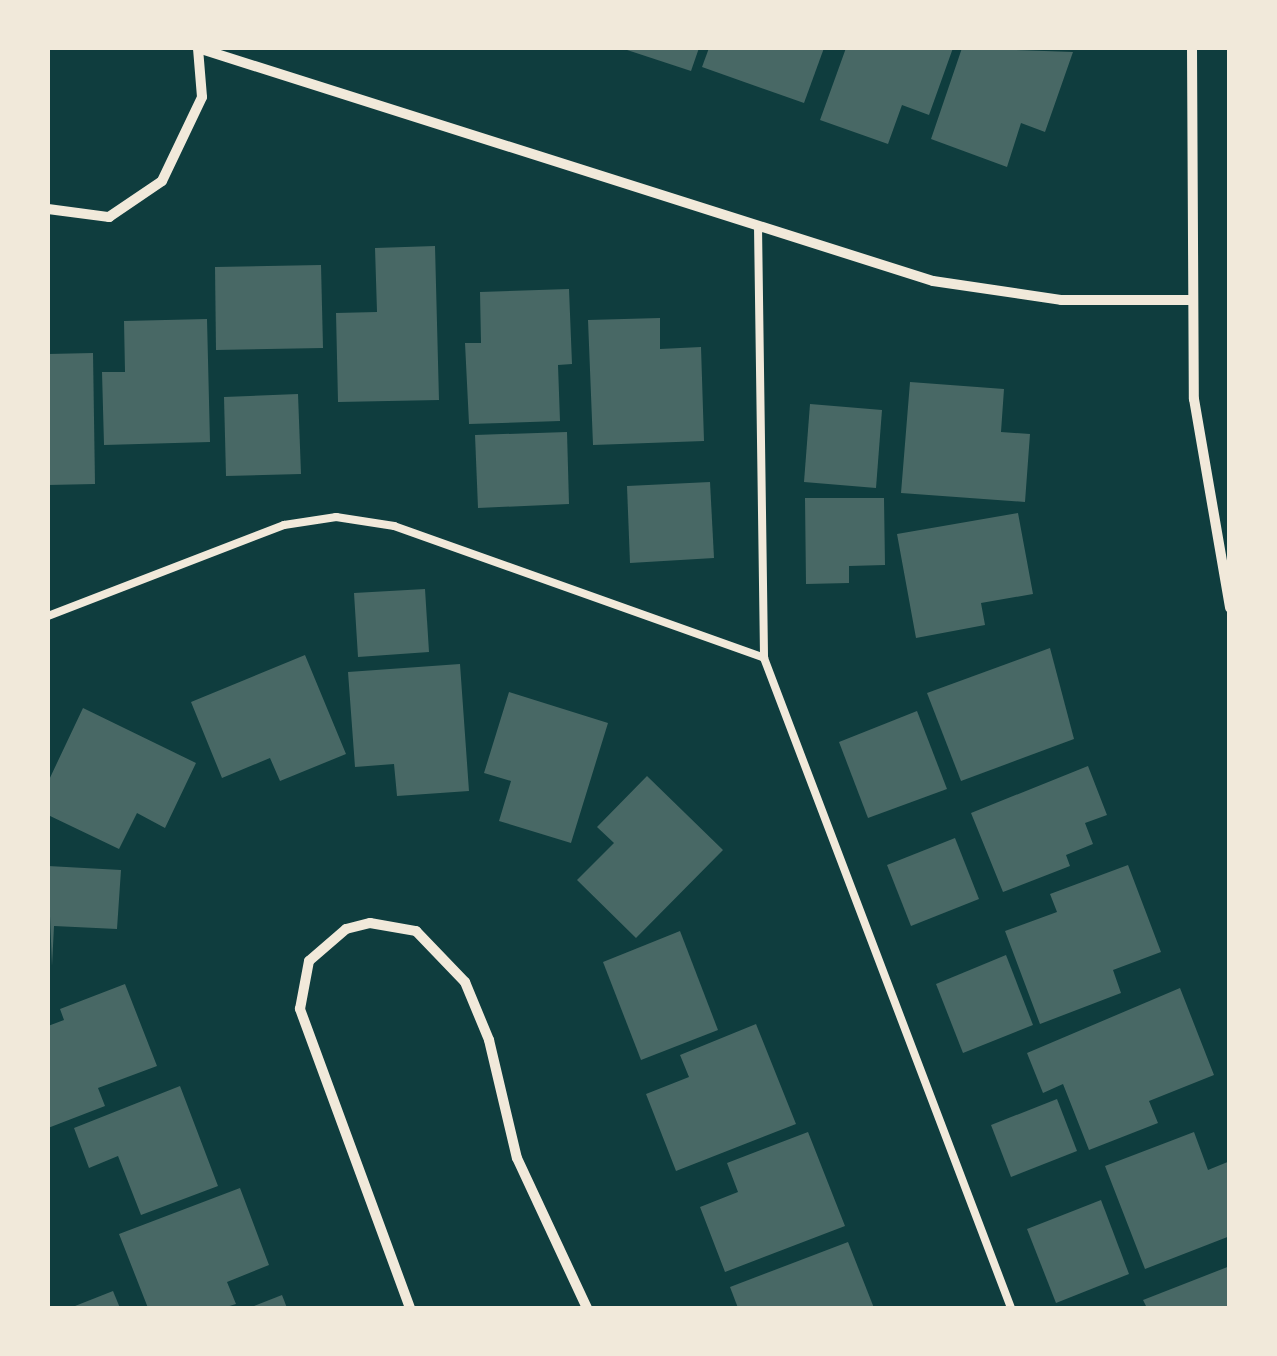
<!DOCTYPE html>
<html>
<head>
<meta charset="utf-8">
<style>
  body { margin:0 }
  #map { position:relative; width:1277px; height:1356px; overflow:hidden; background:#0f3d3e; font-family:"Noto Serif",serif }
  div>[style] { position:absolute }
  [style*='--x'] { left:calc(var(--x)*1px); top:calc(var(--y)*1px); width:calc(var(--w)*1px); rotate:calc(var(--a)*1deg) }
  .building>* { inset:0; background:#486865 }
  .service>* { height:8px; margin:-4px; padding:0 4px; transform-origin:4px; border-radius:4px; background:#f1e9da }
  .minor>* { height:10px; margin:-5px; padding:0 5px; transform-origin:5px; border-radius:5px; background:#f1e9da }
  span { translate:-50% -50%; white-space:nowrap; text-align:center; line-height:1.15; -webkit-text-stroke:9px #f1e9da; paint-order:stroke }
  .frame { position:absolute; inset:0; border:50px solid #f1e9da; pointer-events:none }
</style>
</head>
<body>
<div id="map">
  <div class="building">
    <i style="clip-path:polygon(621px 48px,699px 48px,691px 71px)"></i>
    <i style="clip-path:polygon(709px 48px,824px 48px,804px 103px,702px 67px)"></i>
    <i style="clip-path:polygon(846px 48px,953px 48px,929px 115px,902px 105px,888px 144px,820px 120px)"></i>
    <i style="clip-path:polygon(962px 48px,1073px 52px,1045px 132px,1021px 123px,1007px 167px,931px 139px)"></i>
    <i style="clip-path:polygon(435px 246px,439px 400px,338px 402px,336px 313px,377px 312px,375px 248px)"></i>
    <i style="clip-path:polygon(321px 265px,323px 348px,216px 350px,215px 267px)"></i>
    <i style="clip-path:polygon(569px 289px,572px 364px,558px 365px,560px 421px,469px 424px,465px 343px,481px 343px,480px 292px)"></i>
    <i style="clip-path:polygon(660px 318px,660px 349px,701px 347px,704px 441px,593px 445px,588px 320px)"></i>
    <i style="clip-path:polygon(207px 319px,210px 442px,104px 445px,102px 372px,125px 372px,124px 321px)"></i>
    <i style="clip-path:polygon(93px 353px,95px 484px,48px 485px,48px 354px)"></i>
    <i style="clip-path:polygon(910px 382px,1004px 389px,1001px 432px,1030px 434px,1025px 502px,901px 493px)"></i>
    <i style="clip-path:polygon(298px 394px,301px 474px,226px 476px,224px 397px)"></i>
    <i style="clip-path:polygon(810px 404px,882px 410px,876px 488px,804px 482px)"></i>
    <i style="clip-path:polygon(567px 432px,569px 504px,478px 508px,475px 435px)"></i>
    <i style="clip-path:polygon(710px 482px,714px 558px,630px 563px,627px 486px)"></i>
    <i style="clip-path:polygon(805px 498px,884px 498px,885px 565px,849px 566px,849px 583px,806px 584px)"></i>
    <i style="clip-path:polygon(1018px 513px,1033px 594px,981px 603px,985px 625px,916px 638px,897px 534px)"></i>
    <i style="clip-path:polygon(425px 589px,429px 652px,358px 657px,354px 593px)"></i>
    <i style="clip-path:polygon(1050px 648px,1074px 739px,961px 781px,927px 693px)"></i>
    <i style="clip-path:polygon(305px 655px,346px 754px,280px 781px,270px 758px,222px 778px,191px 702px)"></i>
    <i style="clip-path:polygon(460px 664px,469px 791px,397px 796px,394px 764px,355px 767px,348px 672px)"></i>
    <i style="clip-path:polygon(509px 692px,608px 723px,571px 843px,499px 821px,511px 781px,484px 773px)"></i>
    <i style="clip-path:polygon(83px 708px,196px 763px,165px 828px,137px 813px,119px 849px,48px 815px,48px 782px)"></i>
    <i style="clip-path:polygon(917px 711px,947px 789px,868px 818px,839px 742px)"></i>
    <i style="clip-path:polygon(1088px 766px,1107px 815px,1085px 823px,1093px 844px,1066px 855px,1070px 866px,1003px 892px,971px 813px)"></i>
    <i style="clip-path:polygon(647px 776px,723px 850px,636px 938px,577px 880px,614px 843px,597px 827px)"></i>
    <i style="clip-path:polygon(955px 838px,979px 899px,911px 926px,887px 865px)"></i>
    <i style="clip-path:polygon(1128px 865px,1161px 952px,1113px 970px,1121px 993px,1040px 1024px,1005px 931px,1057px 912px,1050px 894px)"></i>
    <i style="clip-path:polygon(48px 866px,121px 870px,117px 929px,54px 926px,52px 966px)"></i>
    <i style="clip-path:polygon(680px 931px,718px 1030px,641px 1060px,603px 962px)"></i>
    <i style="clip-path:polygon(1006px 955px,1033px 1025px,963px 1053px,936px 984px)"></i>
    <i style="clip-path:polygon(125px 984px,157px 1066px,98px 1088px,105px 1106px,48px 1128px,48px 1026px,64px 1020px,60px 1009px)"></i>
    <i style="clip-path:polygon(1180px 988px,1214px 1075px,1149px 1101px,1158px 1123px,1089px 1150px,1063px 1084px,1043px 1093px,1027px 1053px)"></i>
    <i style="clip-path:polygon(756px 1024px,796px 1124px,676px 1171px,646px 1094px,689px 1077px,680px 1055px)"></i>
    <i style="clip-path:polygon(180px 1086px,218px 1186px,141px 1215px,118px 1156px,89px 1168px,74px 1128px)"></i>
    <i style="clip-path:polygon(1057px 1099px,1077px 1151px,1011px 1177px,991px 1125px)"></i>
    <i style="clip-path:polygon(808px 1132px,845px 1226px,725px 1272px,700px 1207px,738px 1192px,727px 1163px)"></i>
    <i style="clip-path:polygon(1194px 1132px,1208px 1170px,1230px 1161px,1230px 1236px,1145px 1269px,1105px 1166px)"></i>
    <i style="clip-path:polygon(240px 1188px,269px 1265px,227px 1282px,236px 1304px,223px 1308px,148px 1308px,119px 1234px)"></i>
    <i style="clip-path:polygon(1101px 1200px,1129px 1274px,1056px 1303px,1027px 1229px)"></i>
    <i style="clip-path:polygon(848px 1242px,874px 1308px,738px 1308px,730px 1287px)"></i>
    <i style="clip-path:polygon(1230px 1266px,1230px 1308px,1147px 1308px,1143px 1300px)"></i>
    <i style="clip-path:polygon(113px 1291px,120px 1308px,70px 1308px)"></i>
    <i style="clip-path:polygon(282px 1295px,287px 1308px,249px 1308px)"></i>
  </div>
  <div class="service">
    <i style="--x:758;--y:226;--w:432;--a:89.2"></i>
    <i style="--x:764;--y:658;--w:695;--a:69.19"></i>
    <i style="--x:48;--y:616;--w:253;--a:-21.1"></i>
    <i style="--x:284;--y:525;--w:53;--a:-8.7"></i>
    <i style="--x:336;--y:517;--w:59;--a:8.8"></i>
    <i style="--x:394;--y:526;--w:393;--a:19.6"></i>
  </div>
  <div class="minor">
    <i style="--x:198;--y:48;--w:771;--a:17.59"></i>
    <i style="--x:933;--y:281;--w:129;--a:8.4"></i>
    <i style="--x:1061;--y:300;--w:128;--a:0"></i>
    <i style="--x:1192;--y:48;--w:351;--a:89.7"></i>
    <i style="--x:1194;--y:399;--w:212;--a:80.2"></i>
    <i style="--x:48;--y:209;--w:62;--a:7.5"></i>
    <i style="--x:109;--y:217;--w:64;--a:-34.2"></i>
    <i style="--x:162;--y:181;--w:93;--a:-64.5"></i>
    <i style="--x:202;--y:97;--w:49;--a:-94.7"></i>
    <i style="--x:410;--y:1308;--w:319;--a:-110.2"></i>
    <i style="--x:300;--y:1009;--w:49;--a:-79.4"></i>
    <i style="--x:309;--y:961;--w:49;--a:-40.9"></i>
    <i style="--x:346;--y:929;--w:25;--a:-14"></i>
    <i style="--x:370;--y:923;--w:47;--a:9.9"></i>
    <i style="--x:416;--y:931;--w:71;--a:46.1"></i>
    <i style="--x:465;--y:982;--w:63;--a:67.5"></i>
    <i style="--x:489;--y:1040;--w:121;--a:76.7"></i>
    <i style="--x:517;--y:1158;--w:166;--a:65"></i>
  </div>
  <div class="frame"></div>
</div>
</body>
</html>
